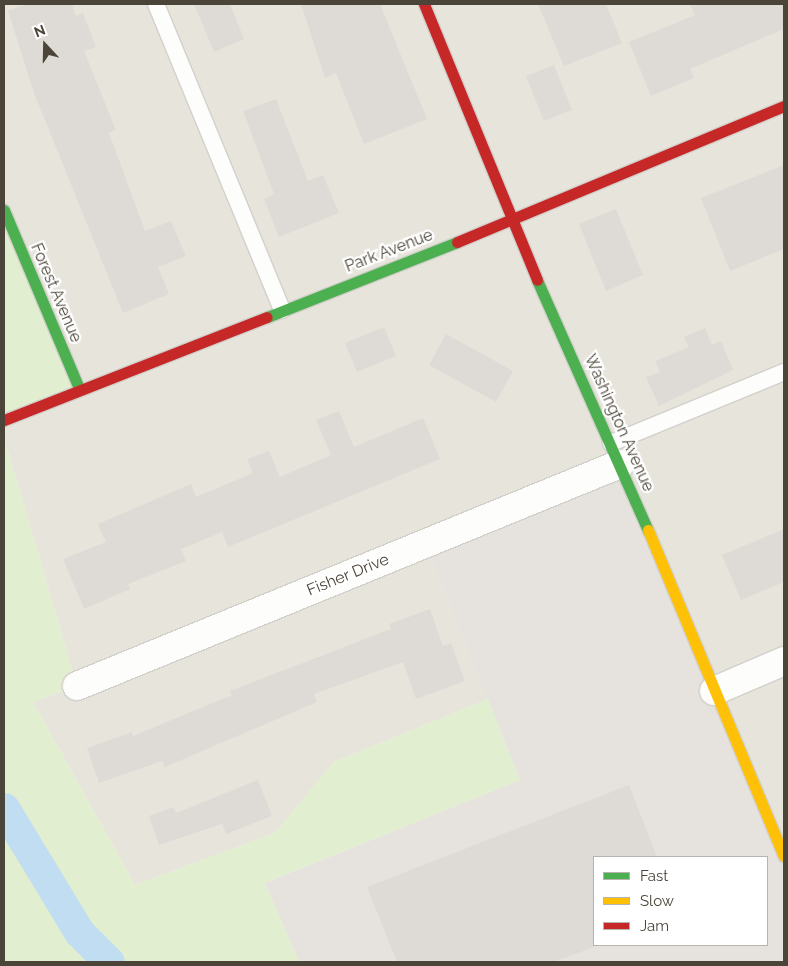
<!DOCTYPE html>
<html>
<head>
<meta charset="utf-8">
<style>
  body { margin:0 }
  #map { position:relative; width:788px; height:966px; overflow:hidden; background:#f4f2ee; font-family:Raleway,sans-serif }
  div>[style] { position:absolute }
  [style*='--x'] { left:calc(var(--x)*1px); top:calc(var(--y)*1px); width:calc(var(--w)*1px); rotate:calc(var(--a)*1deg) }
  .residential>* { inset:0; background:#e7e4dc }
  .industrial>* { inset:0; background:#e6e2de }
  .green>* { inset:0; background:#e1eecf }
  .canal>* { height:31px; margin:-15.5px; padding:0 15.5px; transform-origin:15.5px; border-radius:15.5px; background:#c0ddf1 }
  .building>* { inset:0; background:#dedbd6 }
  .roads { filter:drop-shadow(1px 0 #d2d0cb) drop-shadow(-1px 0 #d2d0cb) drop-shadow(0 1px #d2d0cb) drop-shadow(0 -1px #d2d0cb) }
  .lane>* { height:16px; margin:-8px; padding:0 8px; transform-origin:8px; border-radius:8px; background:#fdfdfc }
  .street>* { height:28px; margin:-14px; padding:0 14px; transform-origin:14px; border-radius:14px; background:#fdfdfc }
  .fast>* { height:11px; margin:-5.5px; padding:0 5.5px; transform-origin:5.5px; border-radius:5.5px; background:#4caf50 }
  .slow>* { height:11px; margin:-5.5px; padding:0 5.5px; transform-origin:5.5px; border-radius:5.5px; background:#ffc107 }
  .jam>* { height:11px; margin:-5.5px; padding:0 5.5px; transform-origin:5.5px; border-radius:5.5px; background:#c62828 }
  span { translate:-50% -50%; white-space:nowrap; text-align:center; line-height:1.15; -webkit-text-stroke:4.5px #fff; paint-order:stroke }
  .street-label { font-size:16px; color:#4b4439 }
  .frame { position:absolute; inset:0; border:5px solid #4b4439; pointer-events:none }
  .legend { position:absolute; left:593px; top:856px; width:175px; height:90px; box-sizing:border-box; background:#fff; border:1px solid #b7b4b0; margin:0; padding:6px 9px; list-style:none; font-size:15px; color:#4b4439 }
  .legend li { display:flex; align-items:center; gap:10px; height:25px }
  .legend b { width:25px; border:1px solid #b7b4b0 }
  .north { position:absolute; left:20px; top:20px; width:50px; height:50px; -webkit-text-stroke:4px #fff; paint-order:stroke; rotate:339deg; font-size:14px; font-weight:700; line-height:20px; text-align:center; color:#4b4439 }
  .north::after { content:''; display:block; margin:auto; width:18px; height:22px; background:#4b4439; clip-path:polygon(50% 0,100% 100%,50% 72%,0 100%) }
</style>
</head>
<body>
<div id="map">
  <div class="residential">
    <i style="clip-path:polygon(4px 4px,784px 4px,784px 856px,425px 543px,488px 699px,334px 762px,275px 833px,135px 885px,33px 702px,77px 686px,4px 437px)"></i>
  </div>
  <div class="industrial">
    <i style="clip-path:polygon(evenodd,620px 464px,784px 856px,784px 962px,299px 962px,265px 883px,520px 780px,425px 543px,620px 464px,594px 857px,767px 857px,767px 945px,594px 945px,594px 857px)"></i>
  </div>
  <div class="green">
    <i style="clip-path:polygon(4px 210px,79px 388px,4px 420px)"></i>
    <i style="clip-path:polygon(4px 437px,77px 686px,33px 702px,135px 885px,275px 833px,334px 762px,488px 699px,520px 780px,265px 883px,299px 962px,4px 962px)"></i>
  </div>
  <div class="canal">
    <i style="--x:4;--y:808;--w:145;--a:58.8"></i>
    <i style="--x:79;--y:932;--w:42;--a:45"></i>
  </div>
  <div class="building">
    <i style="clip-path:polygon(28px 4px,72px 4px,76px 16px,83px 13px,96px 47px,84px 51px,116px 130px,109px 133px,145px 231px,171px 221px,186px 256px,158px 267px,169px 294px,123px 313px,34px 93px,8px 11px)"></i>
    <i style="clip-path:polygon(194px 4px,230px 4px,244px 39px,214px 52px)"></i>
    <i style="clip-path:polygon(301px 4px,380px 4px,427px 119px,364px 144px,336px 73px,325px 78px)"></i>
    <i style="clip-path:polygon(538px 4px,606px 4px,622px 43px,564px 66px)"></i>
    <i style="clip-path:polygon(690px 4px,784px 4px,784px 29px,690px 69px,694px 78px,651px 96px,629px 42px,695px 15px)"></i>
    <i style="clip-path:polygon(554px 65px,572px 110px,544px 121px,526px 76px)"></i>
    <i style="clip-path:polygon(276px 99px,308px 181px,323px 175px,339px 213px,279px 237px,264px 199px,274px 194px,243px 111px)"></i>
    <i style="clip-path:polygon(784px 165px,784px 249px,730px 271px,701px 198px)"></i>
    <i style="clip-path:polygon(616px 209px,643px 275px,606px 291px,579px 224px)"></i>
    <i style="clip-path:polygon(384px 327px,396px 356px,357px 372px,345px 343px)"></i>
    <i style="clip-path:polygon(705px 328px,712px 345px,721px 341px,733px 370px,659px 406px,646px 377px,660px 372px,655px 361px,689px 347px,684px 337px)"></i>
    <i style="clip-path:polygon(446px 334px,513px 371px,496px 402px,429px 365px)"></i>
    <i style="clip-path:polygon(339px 411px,354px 447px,423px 418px,440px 459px,228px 547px,222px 532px,181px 549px,186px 561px,128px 584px,130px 589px,84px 609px,63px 559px,106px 542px,98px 524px,191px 484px,196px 497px,253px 473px,247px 459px,269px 451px,280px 477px,331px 455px,316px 420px)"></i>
    <i style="clip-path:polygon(784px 529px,784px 582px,741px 600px,722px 555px)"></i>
    <i style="clip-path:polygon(430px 609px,443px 646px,451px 643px,465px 681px,416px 699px,403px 662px,314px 694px,317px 702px,165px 767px,162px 761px,99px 783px,87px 748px,132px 732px,133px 736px,232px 695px,230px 691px,391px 629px,389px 624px)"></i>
    <i style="clip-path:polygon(258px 780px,272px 816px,226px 834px,222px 824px,159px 845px,149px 816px,174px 807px,176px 813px)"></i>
    <i style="clip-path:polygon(629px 785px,657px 857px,594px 857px,594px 947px,554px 962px,397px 962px,367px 887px)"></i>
  </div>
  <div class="roads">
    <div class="lane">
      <i style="--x:156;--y:4;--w:331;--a:67.6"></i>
      <i style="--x:611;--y:443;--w:187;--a:-22.3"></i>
    </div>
    <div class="street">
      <i style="--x:77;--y:686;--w:587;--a:-22.24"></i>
      <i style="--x:714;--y:691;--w:76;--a:-23.2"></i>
    </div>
    <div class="fast">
      <i style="--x:4;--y:210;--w:193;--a:67.2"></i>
      <i style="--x:537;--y:280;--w:274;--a:66.1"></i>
      <i style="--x:267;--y:317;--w:204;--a:-21.5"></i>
    </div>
    <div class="slow">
      <i style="--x:648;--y:530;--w:353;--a:67.4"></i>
    </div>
    <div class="jam">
      <i style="--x:424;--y:4;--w:298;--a:67.7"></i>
      <i style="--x:457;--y:242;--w:354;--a:-22.6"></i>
      <i style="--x:4;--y:420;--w:282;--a:-21.4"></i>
    </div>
  </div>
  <div class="street-label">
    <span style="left:389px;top:251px;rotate:-21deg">Park Avenue</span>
    <span style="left:56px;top:293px;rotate:67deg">Forest Avenue</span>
    <span style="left:619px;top:423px;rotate:66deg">Washington Avenue</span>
    <span style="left:348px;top:575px;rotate:-22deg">Fisher Drive</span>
  </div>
  <div class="frame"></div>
  <ul class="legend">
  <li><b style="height:6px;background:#4caf50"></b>Fast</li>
  <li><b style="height:6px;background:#ffc107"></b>Slow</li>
  <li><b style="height:6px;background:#c62828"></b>Jam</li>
  </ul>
  <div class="north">N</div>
</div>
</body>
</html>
